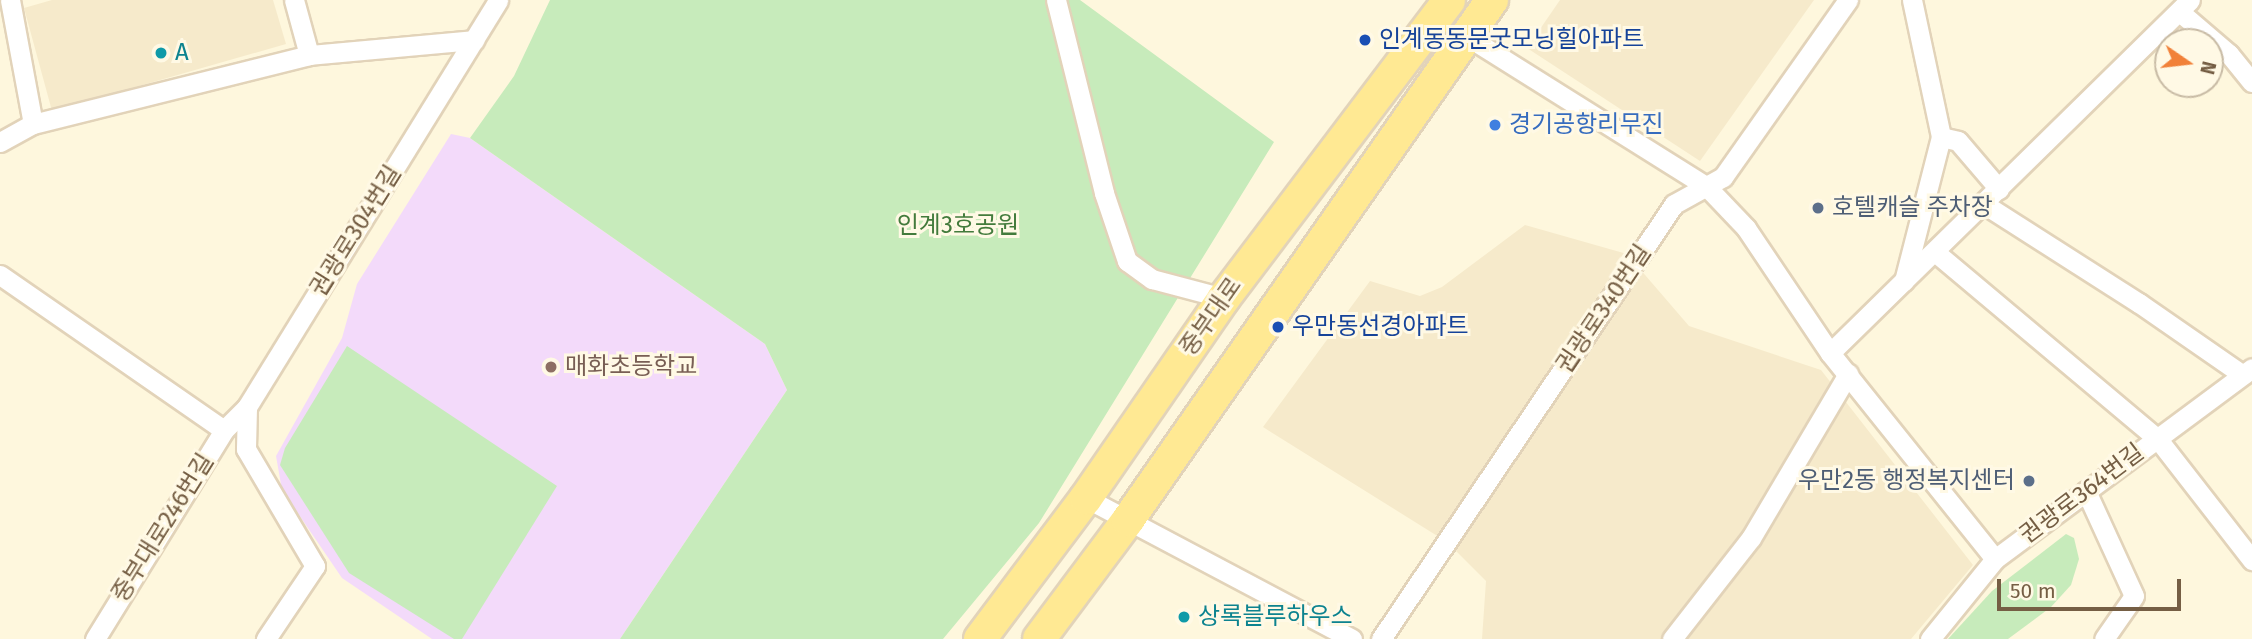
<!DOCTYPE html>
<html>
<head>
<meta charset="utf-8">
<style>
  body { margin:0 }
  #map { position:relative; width:2252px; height:639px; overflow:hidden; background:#fef7dd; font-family:"Fira Sans","Noto Sans KR",sans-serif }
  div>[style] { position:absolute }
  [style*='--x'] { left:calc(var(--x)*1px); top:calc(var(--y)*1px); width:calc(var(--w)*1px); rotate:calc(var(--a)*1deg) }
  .residential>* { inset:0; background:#f6eacb }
  .education>* { inset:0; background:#f3dafa }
  .green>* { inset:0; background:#c7ebbb }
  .roads { filter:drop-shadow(2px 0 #e2d3b9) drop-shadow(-2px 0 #e2d3b9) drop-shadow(0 2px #e2d3b9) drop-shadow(0 -2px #e2d3b9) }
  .minor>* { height:19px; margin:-9.5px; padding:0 9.5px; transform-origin:9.5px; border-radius:9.5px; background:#fff }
  .primary>* { height:32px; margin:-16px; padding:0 16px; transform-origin:16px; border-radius:16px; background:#ffe993 }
  .dots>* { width:19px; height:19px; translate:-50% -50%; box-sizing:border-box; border:4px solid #fff9e5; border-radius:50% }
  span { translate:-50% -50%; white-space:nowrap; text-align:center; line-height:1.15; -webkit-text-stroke:6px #fff9e5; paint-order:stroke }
  .transit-label { font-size:24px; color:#164399 }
  .left { translate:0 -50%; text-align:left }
  .culture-label { font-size:24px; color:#0d838f }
  .shop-label { font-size:24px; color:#366cbe }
  .service-label { font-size:24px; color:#4e5e75 }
  .right { translate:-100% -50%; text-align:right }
  .park-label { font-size:24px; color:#437b3c }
  .street-label { font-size:24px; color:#755e44 }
  .education-label { font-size:24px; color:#785e54 }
  .north { position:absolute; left:2154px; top:28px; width:70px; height:70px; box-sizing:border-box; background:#fff9e5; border:2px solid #c8bba5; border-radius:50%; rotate:104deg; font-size:19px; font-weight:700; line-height:28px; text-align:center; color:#755e44 }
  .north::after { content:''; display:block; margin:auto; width:24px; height:32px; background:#f18139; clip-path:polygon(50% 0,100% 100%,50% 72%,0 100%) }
  .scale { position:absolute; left:1997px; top:579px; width:184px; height:32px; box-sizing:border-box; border:4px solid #755e44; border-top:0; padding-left:9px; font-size:21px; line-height:24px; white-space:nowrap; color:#755e44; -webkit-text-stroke:5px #fff9e5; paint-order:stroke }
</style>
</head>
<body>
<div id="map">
  <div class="residential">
    <i style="clip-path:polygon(52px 0,273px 0,286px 44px,52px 111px,24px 8px)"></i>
    <i style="clip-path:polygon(1560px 0,1814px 0,1700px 161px,1527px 48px)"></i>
    <i style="clip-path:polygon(1525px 225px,1627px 254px,1689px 326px,1821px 370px,1973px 565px,1911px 639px,1482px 639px,1486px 581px,1447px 542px,1263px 427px,1370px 281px,1420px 296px,1442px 287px)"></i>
  </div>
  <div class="education">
    <i style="clip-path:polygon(451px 134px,470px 138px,765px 344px,787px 390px,620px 639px,432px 639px,342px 578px,282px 490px,276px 456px,342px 338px,357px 284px)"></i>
  </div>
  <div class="green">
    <i style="clip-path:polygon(550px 0,1080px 0,1274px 142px,1039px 523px,943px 639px,620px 639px,787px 390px,765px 344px,470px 138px,514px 76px)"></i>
    <i style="clip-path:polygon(347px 346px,557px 486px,462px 639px,454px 639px,349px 573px,280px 465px,285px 448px)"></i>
    <i style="clip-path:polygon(2066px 534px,2074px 538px,2079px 559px,2071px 585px,2051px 607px,2008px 639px,1948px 639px,1992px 591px)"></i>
  </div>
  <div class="roads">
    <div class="minor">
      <i style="--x:10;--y:0;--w:126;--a:79.5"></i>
      <i style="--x:294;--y:0;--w:57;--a:74.7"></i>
      <i style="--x:1056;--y:0;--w:199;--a:76"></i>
      <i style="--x:1104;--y:193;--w:72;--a:71.3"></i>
      <i style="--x:1127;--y:261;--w:31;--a:36"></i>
      <i style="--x:1152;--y:279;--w:74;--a:14.8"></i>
      <i style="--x:1912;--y:0;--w:140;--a:78"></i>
      <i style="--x:1941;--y:137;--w:17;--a:13"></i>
      <i style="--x:1958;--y:141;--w:63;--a:49.5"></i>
      <i style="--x:2181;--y:13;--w:63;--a:40.5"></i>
      <i style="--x:2229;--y:54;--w:36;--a:51"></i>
      <i style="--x:1465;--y:35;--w:286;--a:32.1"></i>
      <i style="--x:1707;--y:187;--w:57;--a:46.4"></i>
      <i style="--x:1746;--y:228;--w:151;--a:56.1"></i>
      <i style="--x:1830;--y:353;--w:264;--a:51.3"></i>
      <i style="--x:0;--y:142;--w:38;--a:-29"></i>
      <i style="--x:33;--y:124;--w:284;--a:-14"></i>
      <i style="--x:309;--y:55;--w:166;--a:-5.2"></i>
      <i style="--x:1984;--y:204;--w:184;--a:32.6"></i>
      <i style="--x:2139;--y:303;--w:126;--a:34.7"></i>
      <i style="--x:1935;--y:252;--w:290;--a:40"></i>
      <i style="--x:2157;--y:438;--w:155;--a:52.1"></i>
      <i style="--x:0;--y:275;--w:272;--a:34.7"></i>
      <i style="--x:1904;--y:281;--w:149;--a:-75.6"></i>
      <i style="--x:1830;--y:353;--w:504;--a:-44.44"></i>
      <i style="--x:247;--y:407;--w:42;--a:91.4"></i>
      <i style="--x:246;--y:449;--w:136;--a:59.5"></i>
      <i style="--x:315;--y:566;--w:88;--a:123.9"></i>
      <i style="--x:2086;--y:491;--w:115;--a:65.4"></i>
      <i style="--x:2134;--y:596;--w:52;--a:124.9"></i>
      <i style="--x:1086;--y:498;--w:301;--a:27.9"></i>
      <i style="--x:95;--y:639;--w:246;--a:-58.3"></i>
      <i style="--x:224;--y:430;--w:33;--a:-45"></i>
      <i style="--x:247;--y:407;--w:478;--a:-58.3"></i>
      <i style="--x:1381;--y:639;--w:524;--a:-56.04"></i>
      <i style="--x:1674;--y:204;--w:56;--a:-28.9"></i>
      <i style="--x:1723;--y:177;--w:217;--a:-54.8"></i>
      <i style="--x:1672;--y:639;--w:128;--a:-52"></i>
      <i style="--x:1751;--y:538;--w:191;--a:-59.4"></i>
      <i style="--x:1930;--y:639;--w:103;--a:-50.9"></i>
      <i style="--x:1995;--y:559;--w:320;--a:-36.6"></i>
    </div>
    <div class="primary">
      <i style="--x:980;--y:639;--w:176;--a:-53.1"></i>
      <i style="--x:1086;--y:498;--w:243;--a:-55.4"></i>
      <i style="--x:1224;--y:298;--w:373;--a:-52.9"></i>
      <i style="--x:1039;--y:639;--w:149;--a:-53.2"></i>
      <i style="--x:1128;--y:520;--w:635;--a:-55.01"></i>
    </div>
  </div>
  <div class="dots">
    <i style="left:1365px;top:40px;background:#1a4fb4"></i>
    <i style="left:161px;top:53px;background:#0f9aa8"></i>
    <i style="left:1495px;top:125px;background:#3f7fe0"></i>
    <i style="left:1818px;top:208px;background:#5c6f8a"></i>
    <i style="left:1278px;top:327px;background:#1a4fb4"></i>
    <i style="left:551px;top:367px;background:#8d6e63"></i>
    <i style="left:2029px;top:481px;background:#5c6f8a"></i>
    <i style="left:1184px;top:617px;background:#0f9aa8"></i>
  </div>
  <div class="transit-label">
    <span class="left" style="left:1379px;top:40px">인계동동문굿모닝힐아파트</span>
    <span class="left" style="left:1292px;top:327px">우만동선경아파트</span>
  </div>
  <div class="culture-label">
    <span class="left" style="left:175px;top:53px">A</span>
    <span class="left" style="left:1198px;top:617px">상록블루하우스</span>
  </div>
  <div class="shop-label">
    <span class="left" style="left:1509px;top:125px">경기공항리무진</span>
  </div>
  <div class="service-label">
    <span class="left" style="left:1832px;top:208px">호텔캐슬 주차장</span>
    <span class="right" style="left:2015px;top:481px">우만2동 행정복지센터</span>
  </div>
  <div class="park-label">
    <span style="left:958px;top:226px">인계3호공원</span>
  </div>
  <div class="street-label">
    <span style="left:356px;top:231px;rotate:-58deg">권광로304번길</span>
    <span style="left:1604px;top:309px;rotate:-56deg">권광로340번길</span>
    <span style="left:1211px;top:317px;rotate:-55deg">중부대로</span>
    <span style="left:2082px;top:494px;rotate:-37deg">권광로364번길</span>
    <span style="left:163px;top:528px;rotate:-58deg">중부대로246번길</span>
  </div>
  <div class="education-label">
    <span class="left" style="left:565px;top:367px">매화초등학교</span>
  </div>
  <div class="north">N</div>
  <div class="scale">50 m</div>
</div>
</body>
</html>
